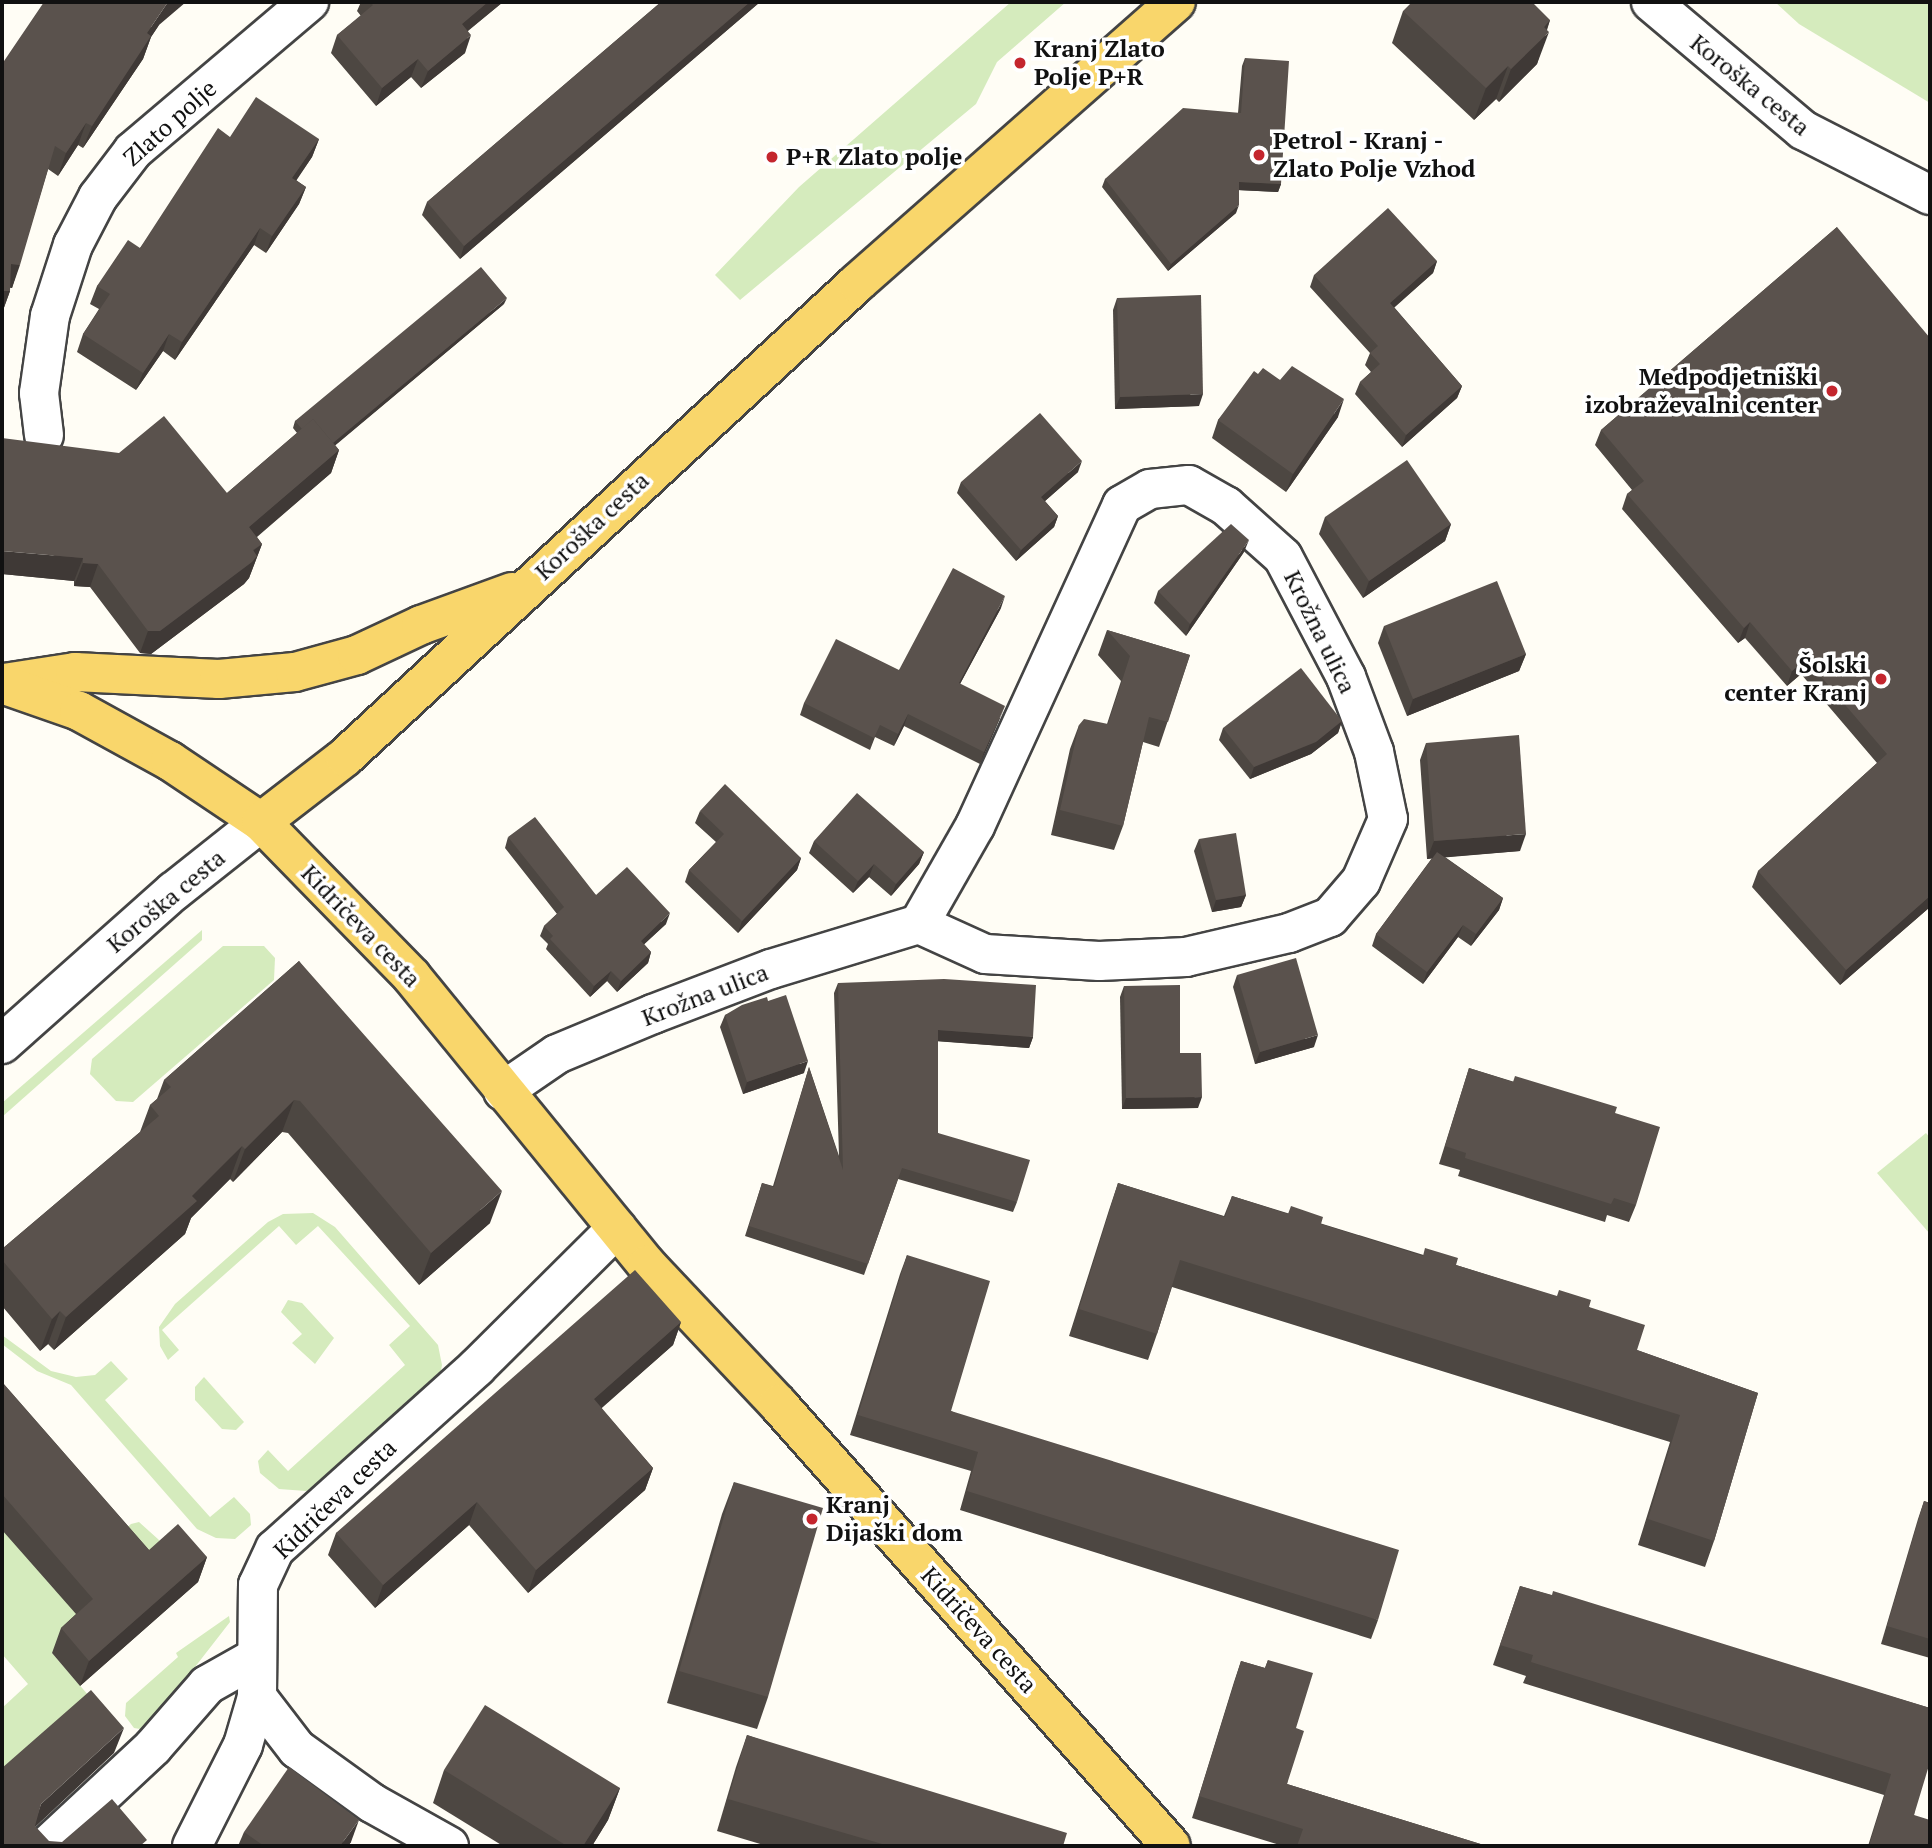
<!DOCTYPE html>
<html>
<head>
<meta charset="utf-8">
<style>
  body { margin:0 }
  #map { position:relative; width:1932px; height:1848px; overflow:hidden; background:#fffdf5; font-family:"PT Serif",serif }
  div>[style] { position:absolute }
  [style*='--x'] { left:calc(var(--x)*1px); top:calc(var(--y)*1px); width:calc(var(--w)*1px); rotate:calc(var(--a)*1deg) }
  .green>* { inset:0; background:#d5ebbd }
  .roads { filter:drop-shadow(2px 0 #444) drop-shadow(-2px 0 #444) drop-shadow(0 2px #444) drop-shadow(0 -2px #444) }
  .minor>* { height:38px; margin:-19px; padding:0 19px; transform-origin:19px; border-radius:19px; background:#fff }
  .major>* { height:38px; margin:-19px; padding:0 19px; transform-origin:19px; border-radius:19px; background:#f9d66b }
  .wall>* { inset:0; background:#4d4742 }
  .shaded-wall>* { inset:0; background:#3f3936 }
  .building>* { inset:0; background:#5a524d }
  .dots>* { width:19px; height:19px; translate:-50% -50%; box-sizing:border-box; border:4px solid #fff; border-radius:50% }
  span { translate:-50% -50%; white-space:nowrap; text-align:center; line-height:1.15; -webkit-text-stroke:7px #fff; paint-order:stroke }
  .poi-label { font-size:24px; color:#111; font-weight:700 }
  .left { translate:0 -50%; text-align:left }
  .right { translate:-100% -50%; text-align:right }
  .street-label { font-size:24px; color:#111 }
  .frame { position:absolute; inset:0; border:4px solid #111; pointer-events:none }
</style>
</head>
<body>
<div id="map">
  <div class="green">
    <i style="clip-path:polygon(1011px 2px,1066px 2px,997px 62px,976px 104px,740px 300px,715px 275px,799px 187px)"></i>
    <i style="clip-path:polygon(1775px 2px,1930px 2px,1930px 103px,1799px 24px)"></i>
    <i style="clip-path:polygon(202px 930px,202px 940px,2px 1117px,2px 1103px)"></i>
    <i style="clip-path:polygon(223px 946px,264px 946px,275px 958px,274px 980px,133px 1102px,116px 1101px,90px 1074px,92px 1059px)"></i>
    <i style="clip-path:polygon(1926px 1133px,1930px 1138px,1930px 1234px,1877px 1173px)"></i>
    <i style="clip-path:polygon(313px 1213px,335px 1227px,438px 1345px,442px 1365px,438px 1386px,327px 1485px,306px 1491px,279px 1489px,260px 1473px,258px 1461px,268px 1450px,288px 1471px,405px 1365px,389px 1345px,410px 1326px,318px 1226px,296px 1245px,279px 1226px,162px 1330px,179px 1350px,168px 1360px,160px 1346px,159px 1327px,175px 1304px,268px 1222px,283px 1214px)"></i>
    <i style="clip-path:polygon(288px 1300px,302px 1303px,334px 1338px,315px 1364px,292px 1343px,302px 1334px,281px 1312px)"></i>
    <i style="clip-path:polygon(2px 1335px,51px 1371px,76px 1377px,95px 1375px,111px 1361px,128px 1379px,105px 1400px,210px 1517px,234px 1497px,250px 1514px,251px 1525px,235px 1539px,216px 1538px,197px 1529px,71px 1385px,37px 1371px,2px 1344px)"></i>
    <i style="clip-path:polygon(204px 1377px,244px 1422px,236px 1430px,222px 1429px,195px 1400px,195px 1387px)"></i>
    <i style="clip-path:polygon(139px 1522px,169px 1549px,52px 1653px,95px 1703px,2px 1785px,2px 1708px,28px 1684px,2px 1654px,2px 1529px,55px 1590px,131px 1524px)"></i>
    <i style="clip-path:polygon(229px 1616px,230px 1622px,146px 1730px,134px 1728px,125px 1716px,126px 1703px,178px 1657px,176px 1653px)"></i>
  </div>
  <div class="roads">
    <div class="minor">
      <i style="--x:1651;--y:2;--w:199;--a:40.1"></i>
      <i style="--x:1803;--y:130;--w:143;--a:27.1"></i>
      <i style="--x:44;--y:435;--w:42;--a:-96.8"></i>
      <i style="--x:39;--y:393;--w:78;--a:-81.9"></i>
      <i style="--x:50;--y:316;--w:75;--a:-72.1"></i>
      <i style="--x:73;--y:245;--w:54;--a:-62.5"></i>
      <i style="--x:98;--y:197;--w:58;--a:-52.7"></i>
      <i style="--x:133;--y:151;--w:231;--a:-40.3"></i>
      <i style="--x:2;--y:1044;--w:230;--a:-41.7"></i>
      <i style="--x:174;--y:891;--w:111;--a:-38.4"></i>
      <i style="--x:503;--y:1091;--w:65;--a:-34.4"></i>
      <i style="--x:557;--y:1054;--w:104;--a:-22.6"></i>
      <i style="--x:653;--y:1014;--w:126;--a:-20.9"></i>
      <i style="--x:771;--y:969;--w:155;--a:-16.9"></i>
      <i style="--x:919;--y:924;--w:113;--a:-60.3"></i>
      <i style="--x:975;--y:826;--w:353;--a:-65.4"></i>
      <i style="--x:1122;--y:505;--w:32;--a:-30"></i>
      <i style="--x:1150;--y:489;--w:39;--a:-6"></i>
      <i style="--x:1189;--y:485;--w:43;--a:29.6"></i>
      <i style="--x:1226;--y:506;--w:76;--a:41.8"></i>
      <i style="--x:1283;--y:557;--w:136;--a:62.3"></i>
      <i style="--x:1346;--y:677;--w:80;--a:69.5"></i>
      <i style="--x:1374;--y:752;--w:68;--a:78.2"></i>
      <i style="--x:1388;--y:819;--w:68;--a:113.5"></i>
      <i style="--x:1361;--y:881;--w:48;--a:130.7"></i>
      <i style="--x:1330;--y:917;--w:44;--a:158.7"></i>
      <i style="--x:1289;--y:933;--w:106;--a:166.9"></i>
      <i style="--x:1186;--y:957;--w:87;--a:177.4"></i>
      <i style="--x:1099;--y:961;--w:114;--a:-176.5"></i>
      <i style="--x:985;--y:954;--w:72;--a:-155.6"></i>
      <i style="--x:47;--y:1846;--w:145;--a:-43"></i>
      <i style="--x:153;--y:1747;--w:82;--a:-48.9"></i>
      <i style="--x:207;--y:1685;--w:55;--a:-29.4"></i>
      <i style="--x:192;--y:1846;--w:113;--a:-63.2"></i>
      <i style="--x:243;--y:1745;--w:50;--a:-73.7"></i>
      <i style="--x:449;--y:1846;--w:88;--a:-150.8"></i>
      <i style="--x:372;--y:1803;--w:92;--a:-144.2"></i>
      <i style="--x:297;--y:1749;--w:66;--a:-127.6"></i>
      <i style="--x:257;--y:1697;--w:112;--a:-89.5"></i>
      <i style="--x:258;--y:1585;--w:40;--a:-65"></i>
      <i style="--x:275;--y:1549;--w:272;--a:-42"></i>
      <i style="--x:477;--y:1367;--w:197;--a:-44.8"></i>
    </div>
    <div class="major">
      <i style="--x:4;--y:683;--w:72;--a:-8.8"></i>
      <i style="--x:75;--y:672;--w:144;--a:2.8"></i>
      <i style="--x:219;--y:679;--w:76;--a:-5.3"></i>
      <i style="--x:295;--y:672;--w:64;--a:-15.3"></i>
      <i style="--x:357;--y:655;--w:71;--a:-25.1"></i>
      <i style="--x:421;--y:625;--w:97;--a:-19.9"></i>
      <i style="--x:2;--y:684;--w:82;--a:19.3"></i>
      <i style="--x:79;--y:711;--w:104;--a:28.8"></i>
      <i style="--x:170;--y:761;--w:110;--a:33.8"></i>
      <i style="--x:261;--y:822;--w:216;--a:45.7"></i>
      <i style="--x:412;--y:977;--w:372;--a:50.8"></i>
      <i style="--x:647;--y:1265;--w:191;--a:46.7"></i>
      <i style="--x:778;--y:1404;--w:591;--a:48.36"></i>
      <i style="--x:261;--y:822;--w:106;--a:-37.7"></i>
      <i style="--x:345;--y:757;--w:698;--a:-42.79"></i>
      <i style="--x:857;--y:283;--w:425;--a:-41.4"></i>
    </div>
  </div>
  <div class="wall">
    <i style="clip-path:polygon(361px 2px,503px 2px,468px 31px,465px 53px,421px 88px,411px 77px,376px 106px,331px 53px,337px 35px,361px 16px,357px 11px)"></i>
    <i style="clip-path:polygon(661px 2px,760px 2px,460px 259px,422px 215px,427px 202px)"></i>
    <i style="clip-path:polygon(1403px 11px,1550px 20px,1537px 64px,1499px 102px,1496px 99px,1474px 120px,1392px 43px)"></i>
    <i style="clip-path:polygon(159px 25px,151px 37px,143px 59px,83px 148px,78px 145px,58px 176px,48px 169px,12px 288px,10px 287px,10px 291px,2px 313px,2px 64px)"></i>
    <i style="clip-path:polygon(1245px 58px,1281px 184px,1278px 192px,1239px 190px,1236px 213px,1168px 271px,1102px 187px,1105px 179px,1238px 113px,1242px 66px)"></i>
    <i style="clip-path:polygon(230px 137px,319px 139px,312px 157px,296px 180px,306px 187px,299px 204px,266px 253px,254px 245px,175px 360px,163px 351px,136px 390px,77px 352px,83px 334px,99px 309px,90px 304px,97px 286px,140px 248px)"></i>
    <i style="clip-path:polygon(1837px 227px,1930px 907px,1840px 985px,1752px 887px,1758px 871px,1877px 763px,1801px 674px,1787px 686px,1745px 638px,1738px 643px,1622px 509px,1627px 494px,1632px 490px,1595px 445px,1601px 430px)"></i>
    <i style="clip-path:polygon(1437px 261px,1433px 273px,1394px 307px,1462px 386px,1457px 398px,1402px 447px,1355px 394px,1360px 382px,1371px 372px,1365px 365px,1370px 353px,1310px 287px,1314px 275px)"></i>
    <i style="clip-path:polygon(1117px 298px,1199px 406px,1115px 409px,1113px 310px)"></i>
    <i style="clip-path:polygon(504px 304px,335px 445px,339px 450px,331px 473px,257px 537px,262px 544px,249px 578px,244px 584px,151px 654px,140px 653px,90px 587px,74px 586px,74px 581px,2px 574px,227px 493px,297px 433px,293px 428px,295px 421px)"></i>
    <i style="clip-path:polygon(1258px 374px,1280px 380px,1338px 417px,1286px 492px,1212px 438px,1218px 420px)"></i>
    <i style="clip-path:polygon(1078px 472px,1045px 501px,1058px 516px,1054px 527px,1016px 561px,957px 493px,961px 482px)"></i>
    <i style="clip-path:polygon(1325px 517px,1451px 524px,1445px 541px,1363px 598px,1319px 534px)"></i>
    <i style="clip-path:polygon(1244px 552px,1186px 636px,1154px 603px,1158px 591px)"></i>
    <i style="clip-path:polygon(1001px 608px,960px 684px,1000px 718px,980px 764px,904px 726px,894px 746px,875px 737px,870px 750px,800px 715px,804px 703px,899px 670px)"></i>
    <i style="clip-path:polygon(1384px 626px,1526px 654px,1519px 671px,1407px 716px,1378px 643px)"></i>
    <i style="clip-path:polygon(1107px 630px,1190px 655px,1159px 747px,1143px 742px,1123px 826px,1114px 850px,1051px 835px,1070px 749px,1079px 725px,1107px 724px,1121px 681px,1098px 655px)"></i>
    <i style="clip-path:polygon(1342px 721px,1338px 733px,1311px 754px,1250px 779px,1219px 740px,1223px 728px)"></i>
    <i style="clip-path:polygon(1426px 743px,1520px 851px,1445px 857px,1503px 898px,1499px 910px,1471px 946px,1458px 937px,1423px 984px,1372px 946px,1376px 934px,1432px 858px,1427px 859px,1420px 760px)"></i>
    <i style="clip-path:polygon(700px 811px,801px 858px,797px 870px,738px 933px,685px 882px,689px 870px,716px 842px,695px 823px)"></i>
    <i style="clip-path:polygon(508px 837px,596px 895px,666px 924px,644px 944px,651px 952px,648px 963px,617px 992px,607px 981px,590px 997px,546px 949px,548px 944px,540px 936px,544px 926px,557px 914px,505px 848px)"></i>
    <i style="clip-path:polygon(1199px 839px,1246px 895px,1241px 907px,1212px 912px,1194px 851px)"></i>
    <i style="clip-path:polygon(814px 841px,924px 852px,919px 864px,891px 896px,869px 877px,853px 893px,809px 853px)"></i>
    <i style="clip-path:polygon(299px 961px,490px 1223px,419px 1285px,288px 1133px,282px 1132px,233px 1182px,230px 1179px,191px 1218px,185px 1234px,54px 1350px,48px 1344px,40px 1351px,2px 1306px,2px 1249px,140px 1132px,150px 1105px,157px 1099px,164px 1080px)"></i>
    <i style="clip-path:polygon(1237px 975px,1314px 1047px,1255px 1064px,1233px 987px)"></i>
    <i style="clip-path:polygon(838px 983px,1033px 1037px,1029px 1048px,938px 1041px,938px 1133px,1017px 1202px,1013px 1212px,898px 1179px,864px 1275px,745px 1236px,762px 1183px,773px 1186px,809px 1067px,839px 1156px,834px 993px)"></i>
    <i style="clip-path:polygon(1124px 986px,1180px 1053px,1198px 1108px,1122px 1109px,1120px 997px)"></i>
    <i style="clip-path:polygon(768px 1001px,804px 1073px,743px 1094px,720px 1027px,725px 1015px)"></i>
    <i style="clip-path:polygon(1469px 1068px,1615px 1113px,1636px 1205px,1629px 1222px,1607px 1215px,1605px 1222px,1458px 1176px,1460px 1170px,1439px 1164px)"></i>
    <i style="clip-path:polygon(1118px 1183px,1224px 1216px,1232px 1196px,1456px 1265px,1589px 1307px,1637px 1350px,1758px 1393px,1714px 1541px,1705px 1567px,1638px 1545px,1670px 1442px,1172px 1287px,1157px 1334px,1148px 1360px,1069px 1336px,1109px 1210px)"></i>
    <i style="clip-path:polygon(907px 1255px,951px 1411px,1378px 1620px,1371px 1639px,960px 1510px,971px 1471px,850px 1435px,900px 1274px)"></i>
    <i style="clip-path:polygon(681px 1322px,673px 1345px,601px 1408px,653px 1468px,645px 1490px,528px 1593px,469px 1525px,375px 1608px,328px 1555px,336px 1533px)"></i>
    <i style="clip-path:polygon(2px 1382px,149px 1550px,207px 1557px,198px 1582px,80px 1686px,52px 1653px,61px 1628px,76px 1614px,2px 1530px)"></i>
    <i style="clip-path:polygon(734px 1482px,768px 1697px,757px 1729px,667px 1703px,722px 1514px)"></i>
    <i style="clip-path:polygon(1924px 1501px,1930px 1503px,1930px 1658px,1881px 1644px,1918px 1519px)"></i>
    <i style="clip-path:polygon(1520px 1586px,1930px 1708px,1914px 1815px,1930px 1846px,1868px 1846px,1884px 1795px,1523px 1683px,1526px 1676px,1493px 1665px)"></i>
    <i style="clip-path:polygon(1268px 1660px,1296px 1728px,1287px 1784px,1487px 1846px,1283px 1846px,1192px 1818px,1234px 1682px,1241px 1661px,1265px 1668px)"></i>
    <i style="clip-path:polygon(747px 1735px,1063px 1846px,767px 1846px,717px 1831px,736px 1767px)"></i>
    <i style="clip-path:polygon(444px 1770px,620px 1788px,608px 1820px,592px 1846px,503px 1846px,433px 1803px)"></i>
    <i style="clip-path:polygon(244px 1832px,351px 1842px,348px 1846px,238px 1846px)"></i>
  </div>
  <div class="shaded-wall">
    <i style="clip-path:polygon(168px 2px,186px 2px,159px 25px,151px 37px,143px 59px,83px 148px,92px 126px,147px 33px)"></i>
    <i style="clip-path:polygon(488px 2px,503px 2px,455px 41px,462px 24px)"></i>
    <i style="clip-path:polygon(750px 2px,760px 2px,460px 259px,464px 246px)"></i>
    <i style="clip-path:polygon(1550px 20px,1544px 37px,1549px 32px,1537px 64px,1499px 102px,1511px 69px)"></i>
    <i style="clip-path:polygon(471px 35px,465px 53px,421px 88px,428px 71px)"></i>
    <i style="clip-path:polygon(418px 59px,411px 77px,376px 106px,382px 88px)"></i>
    <i style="clip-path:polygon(1508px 66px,1496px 99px,1474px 120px,1486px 88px)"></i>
    <i style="clip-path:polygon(86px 123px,78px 145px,58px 176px,66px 153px)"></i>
    <i style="clip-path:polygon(319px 139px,312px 157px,286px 196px,292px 178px)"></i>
    <i style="clip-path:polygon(1239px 182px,1281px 184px,1278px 192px,1236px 190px)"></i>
    <i style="clip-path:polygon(306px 187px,299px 204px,266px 253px,272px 236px)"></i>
    <i style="clip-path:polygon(1239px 205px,1236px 213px,1168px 271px,1171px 264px)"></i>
    <i style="clip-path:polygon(260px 228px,254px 245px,175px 360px,182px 342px)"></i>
    <i style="clip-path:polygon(1437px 261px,1433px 273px,1386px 315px,1390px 303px)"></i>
    <i style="clip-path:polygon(11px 264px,20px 265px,12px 288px,3px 287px)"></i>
    <i style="clip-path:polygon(2px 291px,10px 291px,2px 313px)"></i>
    <i style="clip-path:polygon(507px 298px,504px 304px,319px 459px,321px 452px)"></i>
    <i style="clip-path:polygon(169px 334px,163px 351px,136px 390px,143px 373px)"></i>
    <i style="clip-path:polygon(1462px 386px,1457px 398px,1402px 447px,1406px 435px)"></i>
    <i style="clip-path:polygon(1203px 394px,1199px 406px,1115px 409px,1120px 397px)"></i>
    <i style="clip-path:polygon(1344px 399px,1338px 417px,1286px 492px,1293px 474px)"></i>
    <i style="clip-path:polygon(339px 450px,331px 473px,241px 550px,249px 527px)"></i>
    <i style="clip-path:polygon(1082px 461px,1078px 472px,1037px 508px,1041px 497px)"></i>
    <i style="clip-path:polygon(1058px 516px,1054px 527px,1016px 561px,1021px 550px)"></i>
    <i style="clip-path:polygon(1451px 524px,1445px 541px,1363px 598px,1369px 581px)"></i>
    <i style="clip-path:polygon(1249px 540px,1244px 552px,1186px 636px,1190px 624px)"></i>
    <i style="clip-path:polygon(262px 544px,249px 578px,244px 584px,151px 654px,140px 653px,148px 631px)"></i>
    <i style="clip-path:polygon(2px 551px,83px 558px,74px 581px,2px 574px)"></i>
    <i style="clip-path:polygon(83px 563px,98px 564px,90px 587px,74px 586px)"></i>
    <i style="clip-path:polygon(1005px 596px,1001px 608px,954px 695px,959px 683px)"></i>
    <i style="clip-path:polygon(1750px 622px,1745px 638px,1738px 643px,1744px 628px)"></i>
    <i style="clip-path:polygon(1526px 654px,1519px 671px,1407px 716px,1413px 699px)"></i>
    <i style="clip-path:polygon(1806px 659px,1801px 674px,1787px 686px,1792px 671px)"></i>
    <i style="clip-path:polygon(1005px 706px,1000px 718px,980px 764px,984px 752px)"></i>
    <i style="clip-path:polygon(908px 714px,904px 726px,894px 746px,898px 734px)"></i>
    <i style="clip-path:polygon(1342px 721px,1338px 733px,1311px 754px,1250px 779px,1254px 767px)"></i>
    <i style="clip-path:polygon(1526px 834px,1520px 851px,1427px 859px,1434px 841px)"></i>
    <i style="clip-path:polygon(924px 852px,919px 864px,891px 896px,896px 884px)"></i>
    <i style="clip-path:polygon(801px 858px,797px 870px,738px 933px,742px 921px)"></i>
    <i style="clip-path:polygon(874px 864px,869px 877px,853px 893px,858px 881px)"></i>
    <i style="clip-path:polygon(1246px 895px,1241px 907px,1212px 912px,1216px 900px)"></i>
    <i style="clip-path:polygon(1930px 896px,1930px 907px,1840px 985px,1846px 970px)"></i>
    <i style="clip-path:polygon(1503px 898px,1499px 910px,1471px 946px,1476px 934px)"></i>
    <i style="clip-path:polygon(670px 913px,666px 924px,637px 951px,641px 941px)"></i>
    <i style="clip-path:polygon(1463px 925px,1458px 937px,1423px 984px,1427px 972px)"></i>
    <i style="clip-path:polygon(651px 952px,648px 963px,617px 992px,621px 981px)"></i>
    <i style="clip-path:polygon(611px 971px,607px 981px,590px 997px,594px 986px)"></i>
    <i style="clip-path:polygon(938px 1030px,1033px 1037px,1029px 1048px,934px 1041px)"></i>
    <i style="clip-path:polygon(1318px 1035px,1314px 1047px,1255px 1064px,1260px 1052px)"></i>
    <i style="clip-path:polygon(808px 1061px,804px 1073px,743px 1094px,747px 1082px)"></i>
    <i style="clip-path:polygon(1202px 1097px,1198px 1108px,1122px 1109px,1126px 1098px)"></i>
    <i style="clip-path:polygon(294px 1100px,282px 1132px,233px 1182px,245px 1149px)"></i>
    <i style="clip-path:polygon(242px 1146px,230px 1179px,191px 1218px,185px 1234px,54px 1350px,66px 1317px)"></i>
    <i style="clip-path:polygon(502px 1191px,490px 1223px,419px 1285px,431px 1253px)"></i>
    <i style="clip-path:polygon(60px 1311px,48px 1344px,40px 1351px,52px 1319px)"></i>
    <i style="clip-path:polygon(681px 1322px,673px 1345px,586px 1422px,594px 1399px)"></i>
    <i style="clip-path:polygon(653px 1468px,645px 1490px,528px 1593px,536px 1570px)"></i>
    <i style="clip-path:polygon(477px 1502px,469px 1525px,375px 1608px,383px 1585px)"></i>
    <i style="clip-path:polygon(207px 1557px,198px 1582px,80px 1686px,89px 1661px)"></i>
    <i style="clip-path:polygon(124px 1728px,114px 1753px,32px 1830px,41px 1804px)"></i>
    <i style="clip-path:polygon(620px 1788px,608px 1820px,592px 1846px,583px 1846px)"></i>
    <i style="clip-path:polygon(359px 1820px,351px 1842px,348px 1846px,340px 1846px)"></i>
  </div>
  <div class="building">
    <i style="clip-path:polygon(44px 2px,168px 2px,147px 33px,151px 36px,92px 126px,86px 123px,66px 153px,55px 146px,20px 265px,11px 264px,10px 291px,2px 291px,2px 64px)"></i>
    <i style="clip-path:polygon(370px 2px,488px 2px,462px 24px,471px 35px,428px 71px,418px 59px,382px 88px,337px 35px,373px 5px)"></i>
    <i style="clip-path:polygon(661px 2px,750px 2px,464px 246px,427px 202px)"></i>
    <i style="clip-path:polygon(1412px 2px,1532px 2px,1550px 20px,1544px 27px,1549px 32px,1511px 69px,1508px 66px,1486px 88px,1403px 11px)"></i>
    <i style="clip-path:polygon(1245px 58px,1289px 61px,1281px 184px,1239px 182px,1239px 205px,1171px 264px,1105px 179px,1183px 108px,1241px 113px)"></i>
    <i style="clip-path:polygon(256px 97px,319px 139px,292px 178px,306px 187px,272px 236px,260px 228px,182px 342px,169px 334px,143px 373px,83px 334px,110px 294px,97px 286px,128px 240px,140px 248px,218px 128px,230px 137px)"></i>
    <i style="clip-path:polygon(1388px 208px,1437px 261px,1390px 303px,1462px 386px,1406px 435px,1360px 382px,1380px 364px,1370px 353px,1378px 346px,1314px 275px)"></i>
    <i style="clip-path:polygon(1837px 227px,1930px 338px,1930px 896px,1846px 970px,1758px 871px,1887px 754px,1806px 659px,1792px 671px,1750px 622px,1744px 628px,1627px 494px,1644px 481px,1601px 430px)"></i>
    <i style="clip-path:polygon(481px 267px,507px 298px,333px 443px,313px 419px,302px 429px,295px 421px)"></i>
    <i style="clip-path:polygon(1201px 295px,1203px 394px,1120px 397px,1117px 298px)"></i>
    <i style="clip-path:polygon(1292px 366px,1344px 399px,1293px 474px,1218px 420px,1254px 371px,1258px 374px,1263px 368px,1280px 380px)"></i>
    <i style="clip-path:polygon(1040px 413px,1082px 461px,1041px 497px,1058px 516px,1021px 550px,961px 482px)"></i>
    <i style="clip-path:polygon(164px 416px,227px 493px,313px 419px,339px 450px,249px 527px,262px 544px,253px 550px,257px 556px,252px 562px,160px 631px,148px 631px,98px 564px,83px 563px,83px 558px,2px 551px,2px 438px,119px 453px)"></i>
    <i style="clip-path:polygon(1407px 460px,1451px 524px,1369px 581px,1325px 517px)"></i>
    <i style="clip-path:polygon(1231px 524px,1249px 540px,1190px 624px,1158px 591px)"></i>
    <i style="clip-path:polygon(953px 568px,1005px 596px,959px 683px,1005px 706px,984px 752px,908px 714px,898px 734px,880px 725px,874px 738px,804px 703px,836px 639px,899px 670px)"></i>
    <i style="clip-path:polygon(1497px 581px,1526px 654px,1413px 699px,1384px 626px)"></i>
    <i style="clip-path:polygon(1107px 630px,1190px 655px,1168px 722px,1149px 717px,1123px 826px,1060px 810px,1079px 725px,1084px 719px,1108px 724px,1130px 656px)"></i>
    <i style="clip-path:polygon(1301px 668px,1342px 721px,1316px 742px,1254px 767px,1223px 728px)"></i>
    <i style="clip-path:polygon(1519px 735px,1526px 834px,1434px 841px,1426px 743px)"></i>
    <i style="clip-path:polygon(725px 784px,801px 858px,742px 921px,689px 870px,724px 834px,700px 811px)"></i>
    <i style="clip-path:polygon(857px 793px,924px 852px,896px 884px,874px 864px,858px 881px,814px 841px)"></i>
    <i style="clip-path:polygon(535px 817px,596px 895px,627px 867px,670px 913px,641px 941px,651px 952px,621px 981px,611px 971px,594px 986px,550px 939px,553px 936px,544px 926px,564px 907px,508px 837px)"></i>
    <i style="clip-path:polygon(1236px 833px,1246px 895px,1216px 900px,1199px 839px)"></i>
    <i style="clip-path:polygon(1437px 852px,1503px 898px,1476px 934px,1463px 925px,1427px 972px,1376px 934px)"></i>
    <i style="clip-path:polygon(1296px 958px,1318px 1035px,1260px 1052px,1237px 975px)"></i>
    <i style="clip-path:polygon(299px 961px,502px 1191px,431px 1253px,300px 1101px,294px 1100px,245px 1149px,242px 1146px,192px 1196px,197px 1201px,66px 1317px,60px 1311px,52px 1319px,2px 1260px,2px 1249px,159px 1116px,150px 1105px,171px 1087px,164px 1080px)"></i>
    <i style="clip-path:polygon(944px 979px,1036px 985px,1033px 1037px,938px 1030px,938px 1133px,1030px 1160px,1017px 1202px,902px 1168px,868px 1264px,749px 1226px,762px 1183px,774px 1187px,809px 1067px,843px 1170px,838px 983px)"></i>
    <i style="clip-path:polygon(1180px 985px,1180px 1053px,1201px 1053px,1202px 1097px,1126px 1098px,1124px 986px)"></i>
    <i style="clip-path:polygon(786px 995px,808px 1061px,747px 1082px,725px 1015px,742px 1005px,767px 997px,768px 1001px)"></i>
    <i style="clip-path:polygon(1469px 1068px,1513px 1082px,1515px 1076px,1617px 1107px,1615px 1113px,1660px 1127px,1636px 1205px,1614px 1198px,1611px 1204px,1465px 1158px,1466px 1153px,1445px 1146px)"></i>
    <i style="clip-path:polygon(1118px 1183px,1225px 1217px,1232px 1196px,1288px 1214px,1291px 1206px,1323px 1217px,1321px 1224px,1423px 1256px,1425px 1248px,1458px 1258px,1456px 1265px,1557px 1296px,1559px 1290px,1591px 1300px,1589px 1307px,1645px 1325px,1637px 1350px,1758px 1393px,1714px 1541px,1648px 1519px,1680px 1415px,1180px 1260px,1157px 1334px,1079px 1309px)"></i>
    <i style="clip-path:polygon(907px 1255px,990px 1281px,951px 1411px,1399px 1550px,1378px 1620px,967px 1491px,978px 1452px,858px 1415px)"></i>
    <i style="clip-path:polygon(635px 1270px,681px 1322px,594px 1399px,653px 1468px,536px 1570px,477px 1502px,383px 1585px,336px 1533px)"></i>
    <i style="clip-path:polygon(2px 1382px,149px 1550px,178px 1524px,207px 1557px,89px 1661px,61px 1628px,93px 1599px,2px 1494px)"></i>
    <i style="clip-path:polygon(734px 1482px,823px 1508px,768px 1697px,679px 1671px)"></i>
    <i style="clip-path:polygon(1924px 1501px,1930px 1503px,1930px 1639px,1887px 1626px)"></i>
    <i style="clip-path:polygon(1520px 1586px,1552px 1595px,1553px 1591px,1930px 1708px,1930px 1762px,1914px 1815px,1930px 1820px,1930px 1846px,1869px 1846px,1891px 1774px,1531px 1662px,1533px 1655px,1500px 1645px)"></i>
    <i style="clip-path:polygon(1268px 1660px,1313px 1673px,1296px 1728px,1304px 1731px,1287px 1784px,1487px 1846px,1297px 1846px,1303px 1829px,1199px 1796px,1241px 1661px,1265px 1668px)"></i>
    <i style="clip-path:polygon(91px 1690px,124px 1728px,41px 1804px,35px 1826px,49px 1841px,62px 1842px,112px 1799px,147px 1840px,140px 1846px,2px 1846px,2px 1768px)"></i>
    <i style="clip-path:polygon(485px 1705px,620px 1788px,583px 1846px,567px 1846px,444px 1770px)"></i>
    <i style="clip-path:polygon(747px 1735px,1067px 1833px,1063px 1846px,889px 1846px,728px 1799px)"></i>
    <i style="clip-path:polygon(289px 1767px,359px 1820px,340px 1846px,264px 1846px,244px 1832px)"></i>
  </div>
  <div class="dots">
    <i style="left:1020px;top:63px;background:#c4262e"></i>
    <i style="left:1259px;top:155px;background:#c4262e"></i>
    <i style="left:772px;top:157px;background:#c4262e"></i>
    <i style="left:1832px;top:391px;background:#c4262e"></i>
    <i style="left:1881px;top:679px;background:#c4262e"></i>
    <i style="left:812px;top:1519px;background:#c4262e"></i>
  </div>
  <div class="poi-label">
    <span class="left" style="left:1034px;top:63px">Kranj Zlato<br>Polje P+R</span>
    <span class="left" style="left:1273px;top:155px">Petrol - Kranj -<br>Zlato Polje Vzhod</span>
    <span class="left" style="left:786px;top:157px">P+R Zlato polje</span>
    <span class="right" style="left:1818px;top:391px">Medpodjetniški<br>izobraževalni center</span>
    <span class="right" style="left:1867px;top:679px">Šolski<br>center Kranj</span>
    <span class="left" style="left:826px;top:1519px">Kranj<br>Dijaški dom</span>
  </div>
  <div class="street-label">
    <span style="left:1750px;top:85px;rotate:39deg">Koroška cesta</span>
    <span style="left:170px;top:123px;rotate:-42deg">Zlato polje</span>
    <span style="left:592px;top:526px;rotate:-43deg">Koroška cesta</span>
    <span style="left:1320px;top:632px;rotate:64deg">Krožna ulica</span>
    <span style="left:166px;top:901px;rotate:-40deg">Koroška cesta</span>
    <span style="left:361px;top:926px;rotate:46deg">Kidričeva cesta</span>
    <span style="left:705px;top:995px;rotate:-21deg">Krožna ulica</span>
    <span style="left:335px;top:1499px;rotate:-44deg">Kidričeva cesta</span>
    <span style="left:979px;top:1630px;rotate:48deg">Kidričeva cesta</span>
  </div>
  <div class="frame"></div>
</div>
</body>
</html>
